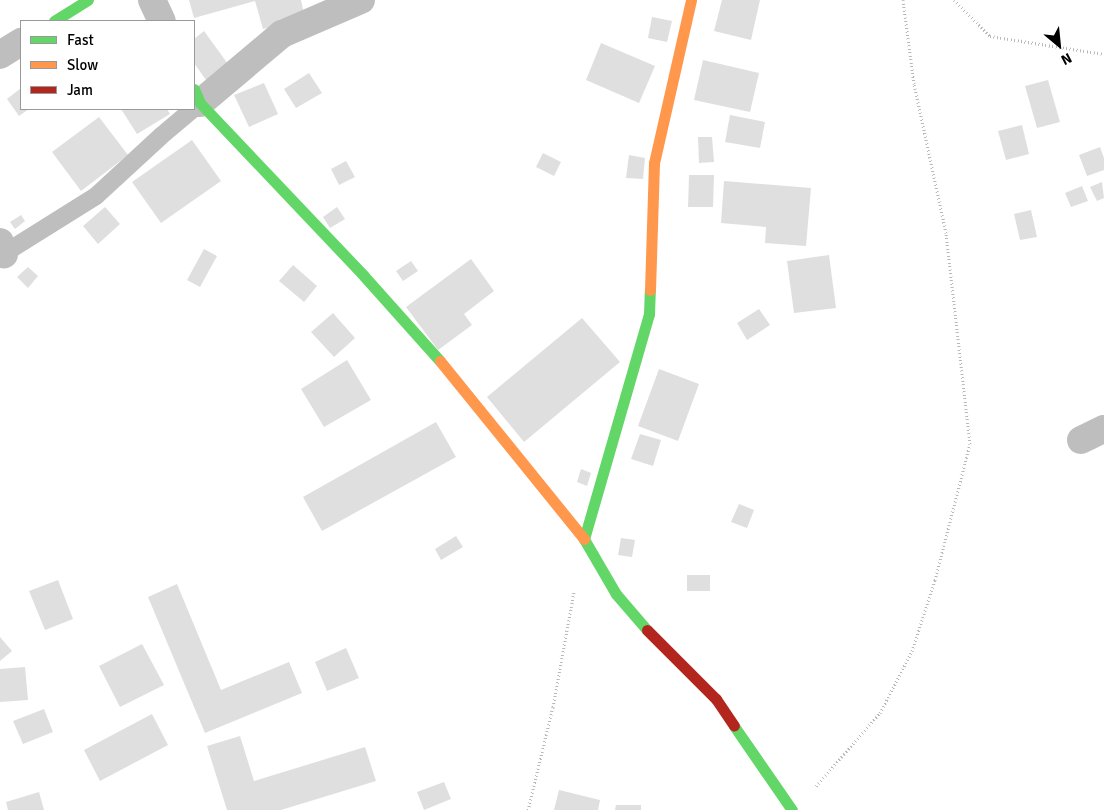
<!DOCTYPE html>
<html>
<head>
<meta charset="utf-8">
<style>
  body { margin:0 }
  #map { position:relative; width:1104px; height:810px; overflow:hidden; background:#fff; font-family:Signika,sans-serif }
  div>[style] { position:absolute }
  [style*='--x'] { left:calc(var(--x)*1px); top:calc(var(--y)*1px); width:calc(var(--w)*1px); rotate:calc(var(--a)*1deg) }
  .building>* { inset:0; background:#dfdfdf }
  .path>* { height:3px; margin-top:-1.5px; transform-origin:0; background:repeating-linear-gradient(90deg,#b9b9b9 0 1px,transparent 0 3.5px) }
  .lane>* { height:18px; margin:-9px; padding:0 9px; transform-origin:9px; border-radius:9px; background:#bebebe }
  .street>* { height:28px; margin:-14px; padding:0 14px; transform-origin:14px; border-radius:14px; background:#bebebe }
  .fast>* { height:11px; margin:-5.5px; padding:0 5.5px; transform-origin:5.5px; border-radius:5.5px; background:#63d668 }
  .slow>* { height:11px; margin:-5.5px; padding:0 5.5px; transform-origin:5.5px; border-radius:5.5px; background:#ff974d }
  .jam>* { height:11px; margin:-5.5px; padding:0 5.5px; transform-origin:5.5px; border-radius:5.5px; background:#b3261e }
  span { translate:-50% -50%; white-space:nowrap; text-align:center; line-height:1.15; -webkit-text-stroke:4px #fff; paint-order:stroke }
  .legend { position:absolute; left:20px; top:20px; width:175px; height:90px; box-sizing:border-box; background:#fff; border:1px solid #999; margin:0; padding:6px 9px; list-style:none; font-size:15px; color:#000 }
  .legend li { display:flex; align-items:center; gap:10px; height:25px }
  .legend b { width:25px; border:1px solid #999 }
  .north { position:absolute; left:1034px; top:20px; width:50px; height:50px; -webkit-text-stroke:4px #fff; paint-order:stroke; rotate:152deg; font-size:14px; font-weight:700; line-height:20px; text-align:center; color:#000 }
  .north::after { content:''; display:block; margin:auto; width:18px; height:22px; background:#000; clip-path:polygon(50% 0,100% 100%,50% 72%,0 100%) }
</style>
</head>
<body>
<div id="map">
  <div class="building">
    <i style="clip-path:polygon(189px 0,301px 0,305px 18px,263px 29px,255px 1px,194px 18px)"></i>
    <i style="clip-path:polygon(722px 0,760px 0,751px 40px,714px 31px)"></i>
    <i style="clip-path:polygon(652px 17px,672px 21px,667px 42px,648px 38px)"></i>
    <i style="clip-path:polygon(204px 31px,228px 64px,206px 80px,194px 63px,194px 39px)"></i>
    <i style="clip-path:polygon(601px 43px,655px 66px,639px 103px,586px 80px)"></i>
    <i style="clip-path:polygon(703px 60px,759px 73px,750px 112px,694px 100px)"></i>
    <i style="clip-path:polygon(309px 73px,322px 93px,296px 108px,284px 89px)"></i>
    <i style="clip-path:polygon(1048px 80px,1060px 122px,1037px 128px,1025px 86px)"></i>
    <i style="clip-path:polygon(264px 83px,278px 114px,249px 127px,234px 95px)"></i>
    <i style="clip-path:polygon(21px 88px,21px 109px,29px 109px,19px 116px,7px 99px)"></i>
    <i style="clip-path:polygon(121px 109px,167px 109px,170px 114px,137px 134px)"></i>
    <i style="clip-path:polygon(730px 115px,765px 122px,760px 148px,725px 142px)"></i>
    <i style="clip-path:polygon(99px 117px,128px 155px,81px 191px,52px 152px)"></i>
    <i style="clip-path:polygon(1022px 125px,1029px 154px,1006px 160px,998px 131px)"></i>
    <i style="clip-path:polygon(698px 137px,712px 137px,714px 162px,699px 163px)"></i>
    <i style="clip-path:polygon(192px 140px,221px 181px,161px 223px,132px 182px)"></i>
    <i style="clip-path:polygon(1100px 147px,1104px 158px,1104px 170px,1087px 176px,1079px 155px)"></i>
    <i style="clip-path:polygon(543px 153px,561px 162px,554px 176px,536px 167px)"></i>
    <i style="clip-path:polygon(629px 155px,645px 158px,643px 179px,626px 178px)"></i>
    <i style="clip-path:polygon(346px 161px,355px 177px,339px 185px,331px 169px)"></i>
    <i style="clip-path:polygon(689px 175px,714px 175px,713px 207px,688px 207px)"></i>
    <i style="clip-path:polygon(724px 181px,811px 188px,806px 246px,765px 243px,766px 227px,721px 223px)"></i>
    <i style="clip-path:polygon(1102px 182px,1104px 198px,1097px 201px,1090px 187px)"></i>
    <i style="clip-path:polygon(1082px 186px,1088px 201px,1071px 207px,1065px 193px)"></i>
    <i style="clip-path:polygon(105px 207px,120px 224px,98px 244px,83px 226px)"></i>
    <i style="clip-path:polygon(337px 207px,345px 219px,330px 228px,323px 217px)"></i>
    <i style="clip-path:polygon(1031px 210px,1037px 237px,1020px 240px,1014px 214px)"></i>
    <i style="clip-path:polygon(21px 215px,25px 221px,15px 229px,10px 222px)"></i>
    <i style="clip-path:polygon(204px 249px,217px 256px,200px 287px,187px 280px)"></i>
    <i style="clip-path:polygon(829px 255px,836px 308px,794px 313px,787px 261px)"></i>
    <i style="clip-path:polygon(471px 259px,494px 291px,464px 314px,472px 325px,438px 350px,406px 307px)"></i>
    <i style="clip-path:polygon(411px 261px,418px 271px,403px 281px,396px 271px)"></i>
    <i style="clip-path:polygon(293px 265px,317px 286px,304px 302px,279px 281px)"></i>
    <i style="clip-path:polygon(28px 267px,38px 276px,28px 288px,17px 277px)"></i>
    <i style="clip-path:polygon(759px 309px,770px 325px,747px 340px,737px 323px)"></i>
    <i style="clip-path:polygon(333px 313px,355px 338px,334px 357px,311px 332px)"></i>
    <i style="clip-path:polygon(582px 318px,620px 362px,524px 442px,487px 397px)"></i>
    <i style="clip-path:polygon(347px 360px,371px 400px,324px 427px,301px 389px)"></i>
    <i style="clip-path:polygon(659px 369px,699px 384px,678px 441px,638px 426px)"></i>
    <i style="clip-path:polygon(436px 422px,456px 457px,322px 531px,303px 497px)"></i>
    <i style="clip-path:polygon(640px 434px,661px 440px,653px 466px,631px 459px)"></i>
    <i style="clip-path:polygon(581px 469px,591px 473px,587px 486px,577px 482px)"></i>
    <i style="clip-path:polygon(739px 504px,754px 510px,747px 528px,731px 522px)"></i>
    <i style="clip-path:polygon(456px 536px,463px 547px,441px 560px,435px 549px)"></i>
    <i style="clip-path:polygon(621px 538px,635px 540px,632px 557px,618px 555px)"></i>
    <i style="clip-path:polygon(687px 575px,710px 575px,710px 591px,687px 591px)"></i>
    <i style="clip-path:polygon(58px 580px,73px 619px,45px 630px,29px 591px)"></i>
    <i style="clip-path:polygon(177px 584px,221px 690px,289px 662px,302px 693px,205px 733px,148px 597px)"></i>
    <i style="clip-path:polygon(0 637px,12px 651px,0 661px)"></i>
    <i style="clip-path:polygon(142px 644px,164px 685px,120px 707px,99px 666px)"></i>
    <i style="clip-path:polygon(346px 648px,359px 678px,327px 691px,315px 662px)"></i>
    <i style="clip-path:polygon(25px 667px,28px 700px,0 702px,0 669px)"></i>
    <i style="clip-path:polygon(44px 709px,53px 732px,23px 744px,13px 721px)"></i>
    <i style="clip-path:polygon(152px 714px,168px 745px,100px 781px,84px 750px)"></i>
    <i style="clip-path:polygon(240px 736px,254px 781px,365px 747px,376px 781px,281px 810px,227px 810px,207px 746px)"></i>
    <i style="clip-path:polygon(444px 782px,451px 799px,424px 810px,417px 792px)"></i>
    <i style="clip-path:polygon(559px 790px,600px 800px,598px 810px,554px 810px)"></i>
    <i style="clip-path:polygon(39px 792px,44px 810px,8px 810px,6px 802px)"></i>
    <i style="clip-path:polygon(616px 805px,641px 805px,641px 810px,615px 810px)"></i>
  </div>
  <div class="path">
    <i style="--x:954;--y:0;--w:51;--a:45"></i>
    <i style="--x:990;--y:36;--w:115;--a:9"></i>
    <i style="--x:816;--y:786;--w:97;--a:-48.8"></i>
    <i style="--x:880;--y:713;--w:70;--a:-62.7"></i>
    <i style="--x:912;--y:651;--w:75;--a:-72.1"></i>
    <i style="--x:935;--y:580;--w:140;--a:-75.6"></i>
    <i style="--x:970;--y:444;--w:212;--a:-96.5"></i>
    <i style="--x:946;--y:233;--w:152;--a:-102.1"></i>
    <i style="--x:914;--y:84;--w:85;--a:-97.5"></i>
    <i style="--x:528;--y:810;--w:106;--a:-76.4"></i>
    <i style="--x:553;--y:707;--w:118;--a:-79.7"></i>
  </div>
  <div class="lane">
    <i style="--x:0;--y:256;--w:113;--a:-32"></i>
    <i style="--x:96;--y:196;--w:88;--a:-42.7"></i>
    <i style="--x:161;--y:136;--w:51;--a:-40.2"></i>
  </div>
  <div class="street">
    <i style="--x:152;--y:0;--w:23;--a:65"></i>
    <i style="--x:0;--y:55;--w:25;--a:-32"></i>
    <i style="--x:200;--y:103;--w:107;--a:-40.1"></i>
    <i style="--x:282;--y:34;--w:86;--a:-23.3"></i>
    <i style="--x:0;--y:242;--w:13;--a:72"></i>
    <i style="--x:1081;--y:440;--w:25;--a:-26"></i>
  </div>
  <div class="fast">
    <i style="--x:54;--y:21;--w:40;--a:-32"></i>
    <i style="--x:194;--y:89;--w:15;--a:67"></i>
    <i style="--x:200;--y:103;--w:238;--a:46.5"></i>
    <i style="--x:364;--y:276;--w:114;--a:48.2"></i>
    <i style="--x:647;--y:630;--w:48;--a:-130.7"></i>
    <i style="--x:616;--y:594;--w:64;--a:-120.2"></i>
    <i style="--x:584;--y:539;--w:234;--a:-73.9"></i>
    <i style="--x:649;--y:314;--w:24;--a:-88"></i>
    <i style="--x:734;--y:726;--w:102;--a:55.4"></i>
  </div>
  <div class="slow">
    <i style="--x:650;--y:290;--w:127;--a:-88.2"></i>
    <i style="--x:654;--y:163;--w:167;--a:-77.2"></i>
    <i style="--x:440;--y:361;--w:229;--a:51"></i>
  </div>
  <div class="jam">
    <i style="--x:647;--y:630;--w:98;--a:45"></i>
    <i style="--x:716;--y:699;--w:32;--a:56"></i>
  </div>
  <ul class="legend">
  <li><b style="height:6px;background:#63d668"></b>Fast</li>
  <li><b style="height:6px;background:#ff974d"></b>Slow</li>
  <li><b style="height:6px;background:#b3261e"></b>Jam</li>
  </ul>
  <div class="north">N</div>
</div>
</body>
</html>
